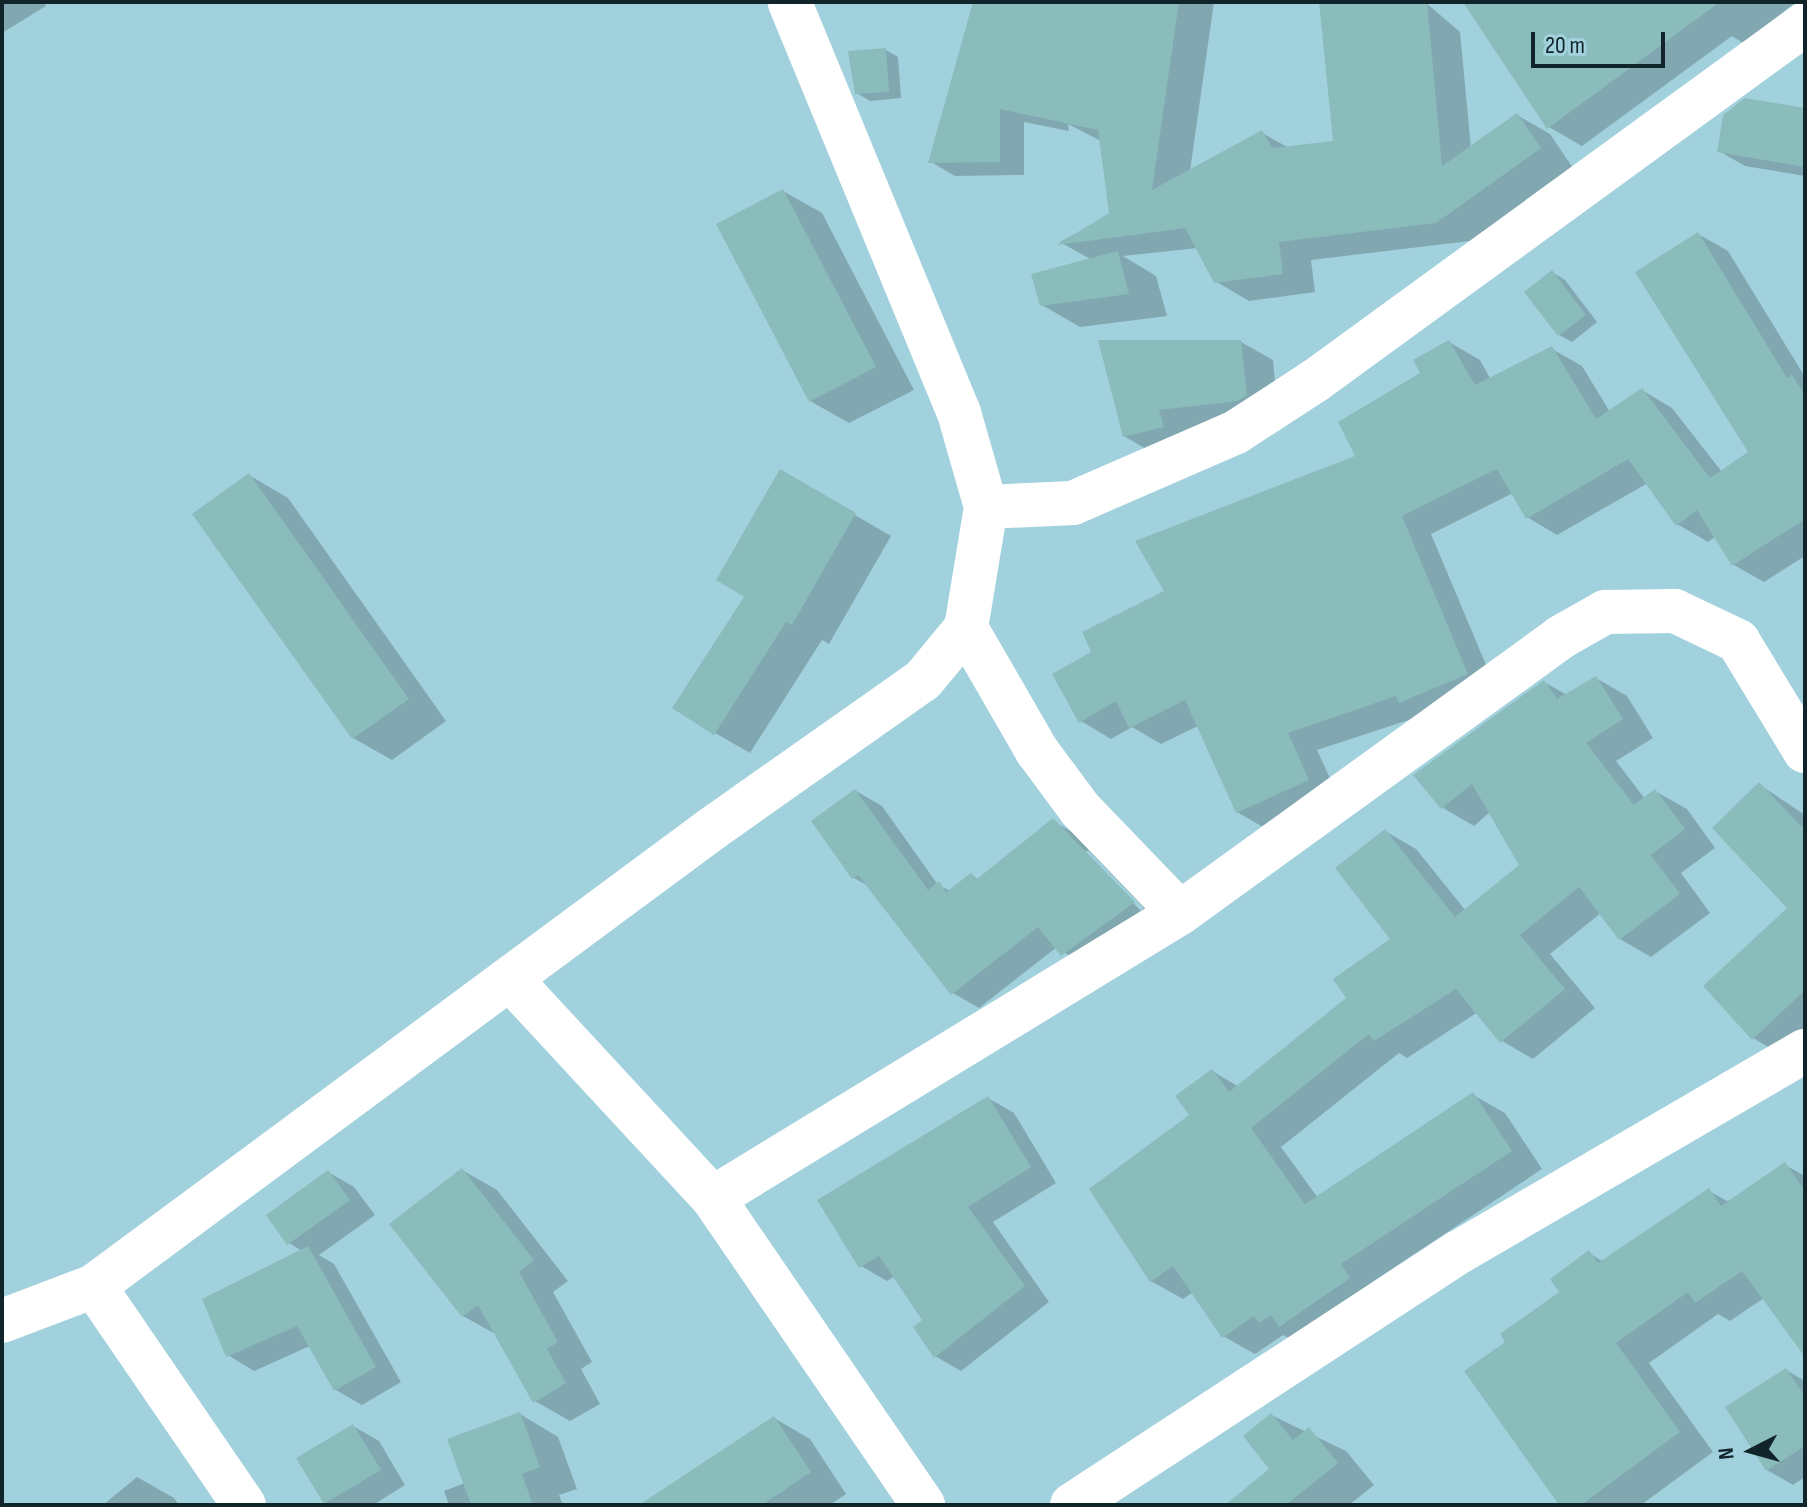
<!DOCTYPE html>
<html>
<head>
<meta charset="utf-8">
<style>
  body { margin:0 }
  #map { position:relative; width:1807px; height:1507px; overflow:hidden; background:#a2d1de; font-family:"Sofia Sans Condensed",sans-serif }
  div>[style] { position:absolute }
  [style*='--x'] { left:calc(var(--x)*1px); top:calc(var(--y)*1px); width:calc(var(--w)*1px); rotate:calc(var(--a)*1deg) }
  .shadow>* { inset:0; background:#0003 }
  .building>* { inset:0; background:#8abcbc }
  .minor>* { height:44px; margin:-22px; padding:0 22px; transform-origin:22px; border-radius:22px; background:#fff }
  span { translate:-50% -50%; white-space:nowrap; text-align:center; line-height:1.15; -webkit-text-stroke:7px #a2d1de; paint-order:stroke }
  .frame { position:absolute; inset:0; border:4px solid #112429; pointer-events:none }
  .north { position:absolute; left:1711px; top:1411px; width:80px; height:80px; -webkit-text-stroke:6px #a2d1de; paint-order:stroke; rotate:264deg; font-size:22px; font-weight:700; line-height:32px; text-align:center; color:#112429 }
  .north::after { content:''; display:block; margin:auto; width:28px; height:36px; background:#112429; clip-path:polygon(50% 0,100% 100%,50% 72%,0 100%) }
  .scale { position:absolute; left:1531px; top:32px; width:134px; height:36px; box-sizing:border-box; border:4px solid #112429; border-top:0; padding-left:10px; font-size:24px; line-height:28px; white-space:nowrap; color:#112429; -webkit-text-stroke:6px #a2d1de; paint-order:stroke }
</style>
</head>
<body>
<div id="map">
  <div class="shadow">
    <i style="clip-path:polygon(2px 2px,43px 2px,46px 6px,2px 33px)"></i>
    <i style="clip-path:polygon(975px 2px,1214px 2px,1190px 171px,1262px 133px,1289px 148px,1335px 143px,1321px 2px,1425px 2px,1460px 32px,1471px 148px,1517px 115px,1550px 134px,1573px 168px,1470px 241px,1311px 260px,1315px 292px,1249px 301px,1215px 281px,1198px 248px,1123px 256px,1156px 276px,1167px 316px,1080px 327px,1042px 305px,1092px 260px,1060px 242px,1112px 214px,1101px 141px,1068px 124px,1069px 131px,1024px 122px,1024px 175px,955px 176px,931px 162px)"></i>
    <i style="clip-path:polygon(1466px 2px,1796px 2px,1743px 43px,1732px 36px,1582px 146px,1549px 127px)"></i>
    <i style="clip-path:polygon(886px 50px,898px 57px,901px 98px,870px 101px,857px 93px)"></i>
    <i style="clip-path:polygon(1805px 110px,1805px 176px,1745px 166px,1719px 151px)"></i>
    <i style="clip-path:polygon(783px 191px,822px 213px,914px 390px,849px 423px,810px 401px)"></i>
    <i style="clip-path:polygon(1698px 234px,1728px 251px,1805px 377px,1805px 556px,1764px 582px,1734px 565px,1716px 536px,1708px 542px,1677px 524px,1648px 483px,1557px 535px,1527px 517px,1513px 493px,1431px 534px,1497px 691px,1317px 750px,1339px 798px,1268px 830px,1237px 812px,1198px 726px,1161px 744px,1132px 727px,1111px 739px,1081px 721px,1094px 652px,1167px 592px,1358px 457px,1449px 342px,1480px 360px,1491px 380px,1552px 349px,1582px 366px,1610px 412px,1642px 390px,1672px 408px,1722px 472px,1751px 452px)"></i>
    <i style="clip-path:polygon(1552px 272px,1565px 280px,1597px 322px,1572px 342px,1559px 335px)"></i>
    <i style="clip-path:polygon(1241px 342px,1273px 360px,1278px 413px,1190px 428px,1195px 445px,1156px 455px,1124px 436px)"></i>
    <i style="clip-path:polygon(781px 472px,891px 536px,829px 644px,822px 640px,750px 753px,715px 733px)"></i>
    <i style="clip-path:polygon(249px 475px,288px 498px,446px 721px,392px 760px,353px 738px)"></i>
    <i style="clip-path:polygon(1596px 678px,1627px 696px,1653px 738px,1616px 761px,1645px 799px,1655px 791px,1687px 809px,1715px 848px,1681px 873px,1710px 913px,1651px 957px,1620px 939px,1601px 913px,1550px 954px,1595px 1008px,1533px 1059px,1502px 1041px,1478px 1012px,1407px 1058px,1399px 1053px,1281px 1147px,1318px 1198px,1473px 1095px,1505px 1113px,1542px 1169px,1371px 1283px,1380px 1296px,1292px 1340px,1283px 1335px,1255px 1354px,1223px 1336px,1193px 1292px,1183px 1299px,1151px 1281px,1191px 1115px,1212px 1071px,1239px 1087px,1348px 999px,1393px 939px,1385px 831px,1416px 849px,1466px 911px,1521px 865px,1490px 812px,1474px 826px,1443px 808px,1544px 682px,1567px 695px)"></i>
    <i style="clip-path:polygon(1760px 785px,1805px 815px,1805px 1047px,1791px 1060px,1753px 1038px,1790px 908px)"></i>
    <i style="clip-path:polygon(evenodd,856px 791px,882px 806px,938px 885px,951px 891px,972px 875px,979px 880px,1053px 821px,1079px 836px,1160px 918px,1089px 970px,1057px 947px,979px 1008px,953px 993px,870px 887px,854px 878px,856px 791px,1083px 851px,1089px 851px,1144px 908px,1141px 911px,1083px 851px)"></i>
    <i style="clip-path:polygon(988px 1098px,1014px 1113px,1056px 1183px,993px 1222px,1049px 1302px,961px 1371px,935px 1356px,925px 1321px,895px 1276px,887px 1281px,861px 1266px)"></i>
    <i style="clip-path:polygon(1785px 1165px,1805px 1176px,1805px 1348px,1764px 1298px,1730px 1321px,1718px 1314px,1649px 1363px,1713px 1452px,1641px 1505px,1562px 1505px,1508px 1342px,1562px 1292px,1589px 1253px,1604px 1262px,1709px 1191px,1729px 1202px)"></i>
    <i style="clip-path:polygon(462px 1170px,497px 1190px,568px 1281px,553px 1292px,592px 1362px,581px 1369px,600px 1404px,570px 1421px,535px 1401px,497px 1335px,463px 1316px)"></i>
    <i style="clip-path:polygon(328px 1172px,354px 1187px,375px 1215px,319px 1255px,334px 1264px,401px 1382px,362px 1405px,336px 1390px,310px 1346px,254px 1371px,228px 1355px,302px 1251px,289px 1243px)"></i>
    <i style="clip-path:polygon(1786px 1370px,1805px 1381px,1805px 1477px,1793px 1485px,1767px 1470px)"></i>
    <i style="clip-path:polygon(520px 1414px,558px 1437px,577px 1489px,559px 1495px,563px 1505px,449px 1505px,444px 1491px,465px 1483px)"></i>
    <i style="clip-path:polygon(1271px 1415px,1346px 1451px,1374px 1485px,1349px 1505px,1254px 1505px,1272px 1469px)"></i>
    <i style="clip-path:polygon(774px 1418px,810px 1439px,846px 1494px,830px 1505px,647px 1505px)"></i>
    <i style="clip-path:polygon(353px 1426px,379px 1441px,405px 1485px,373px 1505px,330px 1505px,326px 1503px)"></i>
    <i style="clip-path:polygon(137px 1477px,174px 1498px,179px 1505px,103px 1505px)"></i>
  </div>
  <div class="building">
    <i style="clip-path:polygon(973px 2px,1179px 2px,1152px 190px,1262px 130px,1272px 148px,1333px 141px,1319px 2px,1427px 2px,1442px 166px,1517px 113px,1541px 148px,1436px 223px,1279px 242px,1283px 274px,1214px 283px,1185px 228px,1057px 245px,1109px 213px,1098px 130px,1000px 109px,1000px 162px,928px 163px)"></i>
    <i style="clip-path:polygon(1463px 2px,1720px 2px,1547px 129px)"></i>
    <i style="clip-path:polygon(886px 48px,889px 92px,855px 94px,848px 51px)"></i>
    <i style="clip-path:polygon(1745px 98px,1805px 108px,1805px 167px,1717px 152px,1723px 115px)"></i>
    <i style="clip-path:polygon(783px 189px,876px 367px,809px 402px,716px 224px)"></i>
    <i style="clip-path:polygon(1698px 232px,1787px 378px,1792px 375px,1805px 395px,1805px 519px,1732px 566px,1697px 510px,1676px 526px,1628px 459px,1526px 519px,1497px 469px,1402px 516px,1468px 674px,1399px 703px,1396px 696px,1288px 733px,1309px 780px,1236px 813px,1185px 700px,1129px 728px,1116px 701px,1079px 723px,1052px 674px,1091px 652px,1082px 632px,1164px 591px,1135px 541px,1355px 456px,1338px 422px,1420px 373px,1413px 360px,1449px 340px,1475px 385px,1552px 346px,1596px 419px,1642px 388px,1710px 478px,1748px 452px,1635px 272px)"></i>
    <i style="clip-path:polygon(1118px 251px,1129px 294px,1040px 306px,1031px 274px)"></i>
    <i style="clip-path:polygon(1552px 270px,1586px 315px,1558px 336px,1524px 292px)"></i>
    <i style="clip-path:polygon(1098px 340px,1241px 340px,1247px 395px,1238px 401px,1159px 410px,1164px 427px,1123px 437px)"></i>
    <i style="clip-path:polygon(780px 469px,856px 513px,792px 625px,786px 622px,714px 735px,672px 708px,744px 597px,716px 580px)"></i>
    <i style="clip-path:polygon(249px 473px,409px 699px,352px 739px,192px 514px)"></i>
    <i style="clip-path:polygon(1596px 676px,1623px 719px,1586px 743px,1634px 805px,1655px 789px,1685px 829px,1651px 855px,1680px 894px,1619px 940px,1579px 887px,1520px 935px,1565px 989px,1500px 1043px,1456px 989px,1374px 1041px,1369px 1034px,1251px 1128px,1305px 1204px,1473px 1092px,1512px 1151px,1341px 1264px,1350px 1278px,1279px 1327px,1271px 1315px,1259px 1323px,1254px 1316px,1222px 1338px,1173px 1266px,1150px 1282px,1089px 1189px,1189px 1115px,1175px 1096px,1212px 1069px,1229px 1092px,1346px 998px,1333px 979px,1390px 939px,1335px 868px,1385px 829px,1455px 917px,1519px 865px,1472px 784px,1441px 809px,1413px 775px,1544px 680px,1557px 699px)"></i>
    <i style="clip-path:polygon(1759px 782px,1805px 830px,1805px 990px,1752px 1040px,1703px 986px,1787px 908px,1712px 828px)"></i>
    <i style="clip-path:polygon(855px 789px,928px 890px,939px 881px,946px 892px,971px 873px,977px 879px,1053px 818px,1135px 902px,1061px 956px,1038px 927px,951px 995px,858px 875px,852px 879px,811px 821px)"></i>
    <i style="clip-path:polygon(988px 1096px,1031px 1167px,968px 1207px,1025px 1286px,934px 1358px,913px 1327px,922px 1320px,879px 1256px,859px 1268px,817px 1200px)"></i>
    <i style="clip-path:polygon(1785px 1162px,1805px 1191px,1805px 1357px,1742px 1271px,1695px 1303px,1688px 1292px,1616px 1343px,1680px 1432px,1581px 1505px,1559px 1505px,1464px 1371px,1505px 1342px,1500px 1334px,1559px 1292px,1550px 1279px,1589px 1250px,1598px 1263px,1709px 1188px,1721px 1206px)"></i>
    <i style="clip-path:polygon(462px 1168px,534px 1260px,519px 1272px,558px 1342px,547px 1349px,566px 1383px,533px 1403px,478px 1305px,462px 1317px,389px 1224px)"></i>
    <i style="clip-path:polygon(328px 1170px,350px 1200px,287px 1245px,266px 1215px)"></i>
    <i style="clip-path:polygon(308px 1246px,376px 1367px,334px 1391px,297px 1326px,226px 1357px,202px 1299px)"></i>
    <i style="clip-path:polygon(1786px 1368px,1805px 1397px,1805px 1446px,1766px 1471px,1725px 1407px)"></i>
    <i style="clip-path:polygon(520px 1412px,540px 1467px,522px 1474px,533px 1505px,471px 1505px,447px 1439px)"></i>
    <i style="clip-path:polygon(1271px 1413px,1293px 1440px,1309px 1427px,1338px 1463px,1286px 1505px,1225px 1505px,1269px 1469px,1243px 1436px)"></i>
    <i style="clip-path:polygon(774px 1416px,811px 1472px,762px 1505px,639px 1505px)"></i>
    <i style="clip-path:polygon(353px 1424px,381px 1470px,324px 1504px,296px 1458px)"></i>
  </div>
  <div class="minor">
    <i style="--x:986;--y:507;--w:87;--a:-2.6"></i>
    <i style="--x:1073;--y:503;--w:178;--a:-23.5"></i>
    <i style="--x:1236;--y:432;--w:95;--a:-33"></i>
    <i style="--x:1316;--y:380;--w:605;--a:-36.06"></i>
    <i style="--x:966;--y:628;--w:142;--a:60"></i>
    <i style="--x:1037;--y:751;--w:72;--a:53.4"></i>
    <i style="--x:1080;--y:809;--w:144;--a:46.1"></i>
    <i style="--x:510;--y:979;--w:299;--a:47.2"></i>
    <i style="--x:713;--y:1198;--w:372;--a:55.6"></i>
    <i style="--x:713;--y:1198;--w:547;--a:-31.39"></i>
    <i style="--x:1180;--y:913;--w:470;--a:-35.9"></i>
    <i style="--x:1561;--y:637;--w:51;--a:-29.6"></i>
    <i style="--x:1605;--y:612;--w:70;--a:-0.8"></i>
    <i style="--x:1675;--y:611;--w:70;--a:25.5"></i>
    <i style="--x:1738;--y:641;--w:129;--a:58.7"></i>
    <i style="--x:94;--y:1286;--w:265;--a:55.6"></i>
    <i style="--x:2;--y:1321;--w:98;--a:-20.8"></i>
    <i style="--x:94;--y:1286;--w:770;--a:-36.5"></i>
    <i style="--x:713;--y:828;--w:257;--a:-35.2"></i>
    <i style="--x:923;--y:680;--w:67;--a:-50.4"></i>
    <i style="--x:966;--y:628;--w:123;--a:-80.6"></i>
    <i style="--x:986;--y:507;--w:98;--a:-106"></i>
    <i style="--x:959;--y:413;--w:444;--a:-112.4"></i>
    <i style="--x:1072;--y:1505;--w:462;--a:-33.2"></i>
    <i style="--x:1459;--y:1252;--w:400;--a:-30.2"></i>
  </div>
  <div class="frame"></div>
  <div class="north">N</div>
  <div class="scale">20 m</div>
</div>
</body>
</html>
